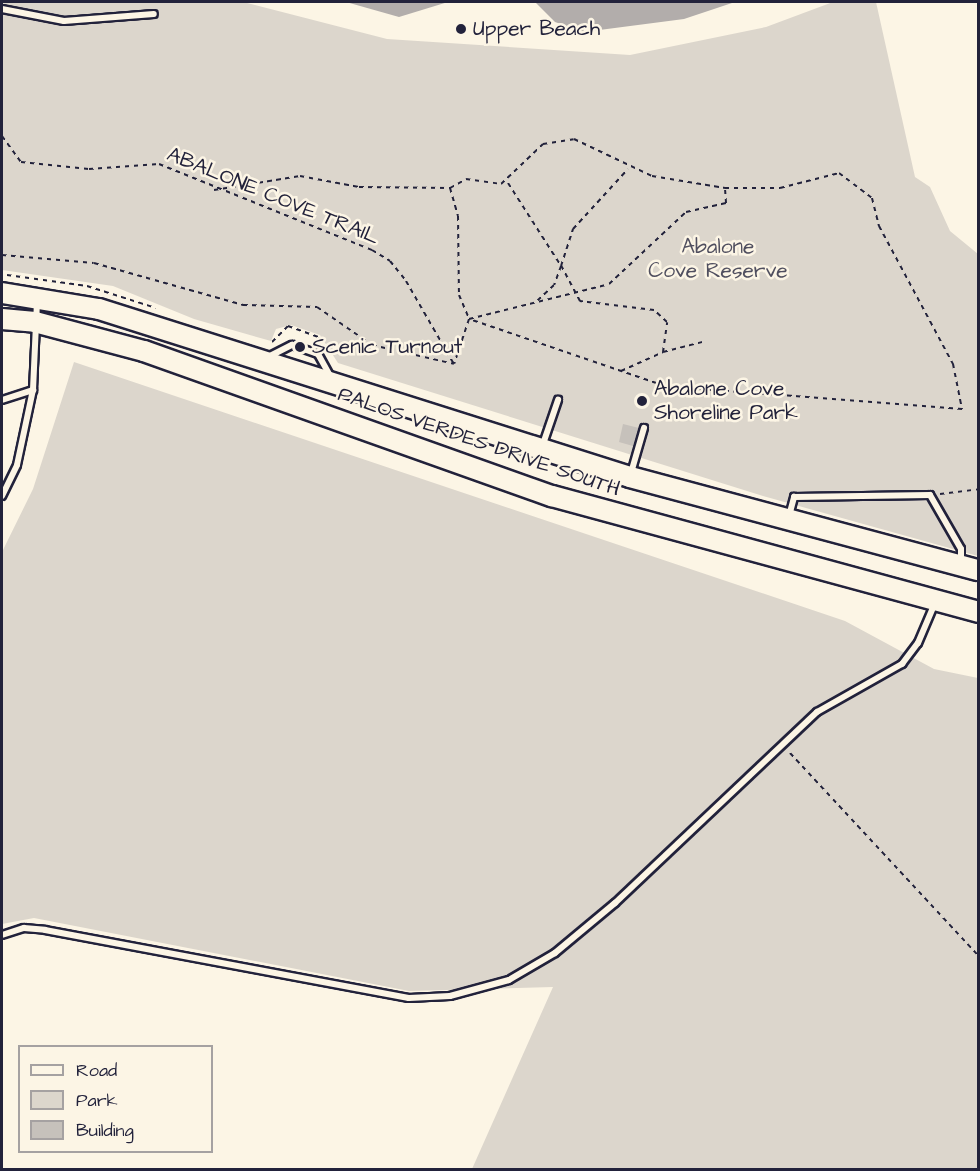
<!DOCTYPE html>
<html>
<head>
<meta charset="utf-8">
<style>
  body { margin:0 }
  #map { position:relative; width:980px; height:1171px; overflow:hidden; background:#fcf5e5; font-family:"Architects Daughter",sans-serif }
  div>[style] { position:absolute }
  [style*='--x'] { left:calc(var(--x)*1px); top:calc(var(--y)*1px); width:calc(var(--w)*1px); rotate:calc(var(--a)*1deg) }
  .green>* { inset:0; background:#dcd6cc }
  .water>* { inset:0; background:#b2adab }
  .building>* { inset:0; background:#c6c1bb }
  .path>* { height:2px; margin-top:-1px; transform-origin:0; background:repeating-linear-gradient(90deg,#22223b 0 4.5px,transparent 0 9px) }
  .roads { filter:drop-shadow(2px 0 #22223b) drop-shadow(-2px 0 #22223b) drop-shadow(0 2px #22223b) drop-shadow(0 -2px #22223b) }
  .service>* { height:6px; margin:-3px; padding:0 3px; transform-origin:3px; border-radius:3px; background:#fcf5e5 }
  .primary>* { height:20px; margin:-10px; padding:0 10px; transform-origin:10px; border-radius:10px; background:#fcf5e5 }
  .dots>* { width:16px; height:16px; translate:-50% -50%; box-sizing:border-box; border:3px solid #fcf5e5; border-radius:50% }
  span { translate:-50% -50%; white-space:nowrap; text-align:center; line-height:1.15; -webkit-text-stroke:5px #fcf5e5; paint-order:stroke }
  .poi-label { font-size:21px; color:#22223b }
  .left { translate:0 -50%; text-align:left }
  .street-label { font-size:21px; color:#22223b }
  .park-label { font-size:21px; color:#504f5f }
  .frame { position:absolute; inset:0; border:3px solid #22223b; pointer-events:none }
  .legend { position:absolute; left:18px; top:1045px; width:195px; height:108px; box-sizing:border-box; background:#fcf5e5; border:2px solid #a5a1a1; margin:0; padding:8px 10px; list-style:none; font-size:18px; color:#22223b }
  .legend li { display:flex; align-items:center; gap:12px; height:30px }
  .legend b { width:30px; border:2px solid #a5a1a1 }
</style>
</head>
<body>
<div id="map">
  <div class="green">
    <i style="clip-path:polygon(2px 2px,243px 2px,387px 39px,630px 55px,766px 27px,833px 2px,876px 2px,915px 177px,930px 187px,950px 231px,978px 254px,978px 556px,763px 496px,338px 363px,320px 335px,291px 325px,276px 329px,271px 341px,194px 319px,113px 286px,2px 270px)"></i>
    <i style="clip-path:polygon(74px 362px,845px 621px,934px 669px,978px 678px,978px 1169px,472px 1169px,553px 987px,409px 991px,34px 918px,2px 924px,2px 552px,33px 489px)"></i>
  </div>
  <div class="water">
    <i style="clip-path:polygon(346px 2px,448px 2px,399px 17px)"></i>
    <i style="clip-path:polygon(535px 2px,735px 2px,684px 19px,584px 32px,555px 22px)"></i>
  </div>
  <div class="building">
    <i style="clip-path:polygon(623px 424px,639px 428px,633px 446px,619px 442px)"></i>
  </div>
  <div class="path">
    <i style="--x:2;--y:136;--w:32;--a:54"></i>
    <i style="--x:21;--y:162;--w:68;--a:5.9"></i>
    <i style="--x:89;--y:169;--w:70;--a:-4.1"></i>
    <i style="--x:159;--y:164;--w:230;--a:22"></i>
    <i style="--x:372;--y:250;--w:21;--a:31"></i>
    <i style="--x:390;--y:261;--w:26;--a:51"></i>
    <i style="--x:406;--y:281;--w:96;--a:60"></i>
    <i style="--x:508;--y:183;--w:98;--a:57.4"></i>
    <i style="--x:561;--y:266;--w:20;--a:110"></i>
    <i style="--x:554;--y:285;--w:23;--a:137"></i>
    <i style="--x:450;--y:188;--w:29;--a:74"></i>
    <i style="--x:458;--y:216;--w:79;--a:89.3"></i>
    <i style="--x:459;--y:295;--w:26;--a:67"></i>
    <i style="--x:469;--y:319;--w:47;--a:108.4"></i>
    <i style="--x:214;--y:190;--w:87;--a:-9.2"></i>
    <i style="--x:300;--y:176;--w:60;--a:10.6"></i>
    <i style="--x:359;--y:187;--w:91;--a:0.6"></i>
    <i style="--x:450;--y:188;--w:18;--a:-29"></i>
    <i style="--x:466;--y:179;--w:35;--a:8"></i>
    <i style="--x:501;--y:184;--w:58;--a:-43.6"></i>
    <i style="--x:543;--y:144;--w:31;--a:-9"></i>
    <i style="--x:574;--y:139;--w:86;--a:25.4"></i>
    <i style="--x:652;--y:176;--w:74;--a:9.3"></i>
    <i style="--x:725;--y:188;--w:55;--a:0"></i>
    <i style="--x:780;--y:188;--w:61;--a:-14.3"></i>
    <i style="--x:839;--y:173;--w:41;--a:37.1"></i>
    <i style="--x:872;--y:198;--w:29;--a:76"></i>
    <i style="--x:879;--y:226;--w:157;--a:61.8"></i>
    <i style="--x:953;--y:364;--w:46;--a:78.7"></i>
    <i style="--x:962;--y:409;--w:298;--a:-175.6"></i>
    <i style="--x:665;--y:386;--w:207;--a:-161.1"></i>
    <i style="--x:2;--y:255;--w:92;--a:5"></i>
    <i style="--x:94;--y:263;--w:155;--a:15.7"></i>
    <i style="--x:243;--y:305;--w:74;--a:1.5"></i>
    <i style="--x:317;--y:307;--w:67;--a:34.6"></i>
    <i style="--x:372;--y:345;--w:84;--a:13"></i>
    <i style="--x:7;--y:275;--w:81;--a:7.8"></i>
    <i style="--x:87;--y:286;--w:72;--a:17.7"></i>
    <i style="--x:469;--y:319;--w:144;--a:-14"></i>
    <i style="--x:609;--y:284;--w:105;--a:-43.1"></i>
    <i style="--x:686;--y:212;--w:41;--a:-12.7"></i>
    <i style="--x:726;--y:203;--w:15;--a:-94"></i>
    <i style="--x:272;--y:342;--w:23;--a:-45"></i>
    <i style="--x:288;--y:326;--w:33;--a:20"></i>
    <i style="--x:319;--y:337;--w:9;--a:54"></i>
    <i style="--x:663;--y:352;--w:44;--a:-14.3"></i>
    <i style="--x:621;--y:371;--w:46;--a:-24.3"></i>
    <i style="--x:663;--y:352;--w:30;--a:-82"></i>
    <i style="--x:667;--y:322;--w:18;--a:-137"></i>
    <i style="--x:654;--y:310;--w:75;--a:-173.1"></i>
    <i style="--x:580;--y:301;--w:40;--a:-118"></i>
    <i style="--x:561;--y:266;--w:39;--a:-72"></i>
    <i style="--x:573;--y:229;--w:81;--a:-47.5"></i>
    <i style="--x:940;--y:494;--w:38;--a:-7"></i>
    <i style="--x:790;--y:753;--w:276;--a:47.1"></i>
  </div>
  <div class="roads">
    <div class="service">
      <i style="--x:2;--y:9;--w:63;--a:11"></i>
      <i style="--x:64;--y:21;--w:90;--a:-4.4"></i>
      <i style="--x:268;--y:357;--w:27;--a:-27"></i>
      <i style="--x:292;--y:345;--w:28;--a:19"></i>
      <i style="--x:318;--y:354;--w:25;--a:61"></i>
      <i style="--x:2;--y:400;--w:33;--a:-18"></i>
      <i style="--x:542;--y:447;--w:50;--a:-71.2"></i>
      <i style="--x:631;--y:473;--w:47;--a:-73.9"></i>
      <i style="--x:2;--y:496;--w:34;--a:-64"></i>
      <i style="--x:17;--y:465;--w:77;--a:-78"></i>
      <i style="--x:33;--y:390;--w:89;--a:-87.4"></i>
      <i style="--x:789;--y:516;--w:20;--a:-75"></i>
      <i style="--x:794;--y:497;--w:136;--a:-0.8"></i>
      <i style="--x:930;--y:495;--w:62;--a:60.1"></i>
      <i style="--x:961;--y:549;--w:12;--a:90"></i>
      <i style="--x:2;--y:935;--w:23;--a:-18"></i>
      <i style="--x:24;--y:928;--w:21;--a:5"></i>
      <i style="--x:45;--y:930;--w:370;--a:10.6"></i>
      <i style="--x:409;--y:998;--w:41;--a:-2.8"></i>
      <i style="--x:450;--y:996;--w:61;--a:-15.2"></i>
      <i style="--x:509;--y:980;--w:53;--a:-30.4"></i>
      <i style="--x:555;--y:953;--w:78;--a:-39.8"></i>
      <i style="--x:615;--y:903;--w:278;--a:-43.4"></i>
      <i style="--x:817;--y:712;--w:98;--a:-29.5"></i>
      <i style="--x:902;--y:664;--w:26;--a:-53"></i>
      <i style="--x:918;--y:643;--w:43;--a:-67"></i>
    </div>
    <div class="primary">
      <i style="--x:2;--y:293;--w:98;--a:9.4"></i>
      <i style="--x:99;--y:309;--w:557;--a:17.56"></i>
      <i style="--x:630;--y:477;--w:360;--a:15"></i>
      <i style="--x:2;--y:319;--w:33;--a:5"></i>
      <i style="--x:35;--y:322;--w:113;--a:14.9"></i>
      <i style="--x:144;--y:351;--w:433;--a:19.6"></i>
      <i style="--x:552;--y:496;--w:442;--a:15.2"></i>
    </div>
  </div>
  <div class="dots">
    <i style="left:461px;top:29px;background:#22223b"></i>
    <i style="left:300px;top:347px;background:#22223b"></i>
    <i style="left:642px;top:401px;background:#22223b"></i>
  </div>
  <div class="poi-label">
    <span class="left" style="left:473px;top:29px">Upper Beach</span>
    <span class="left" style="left:312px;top:347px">Scenic Turnout</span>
    <span class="left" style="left:654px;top:401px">Abalone Cove<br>Shoreline Park</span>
  </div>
  <div class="street-label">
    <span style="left:273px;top:196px;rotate:22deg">ABALONE COVE TRAIL</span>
    <span style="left:479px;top:442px;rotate:19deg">PALOS VERDES DRIVE SOUTH</span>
  </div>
  <div class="park-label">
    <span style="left:718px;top:259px">Abalone<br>Cove Reserve</span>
  </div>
  <div class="frame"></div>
  <ul class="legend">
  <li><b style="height:8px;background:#fcf5e5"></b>Road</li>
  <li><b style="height:16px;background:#dcd6cc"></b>Park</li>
  <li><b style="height:16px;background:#c6c1bb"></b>Building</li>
  </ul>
</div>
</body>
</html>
